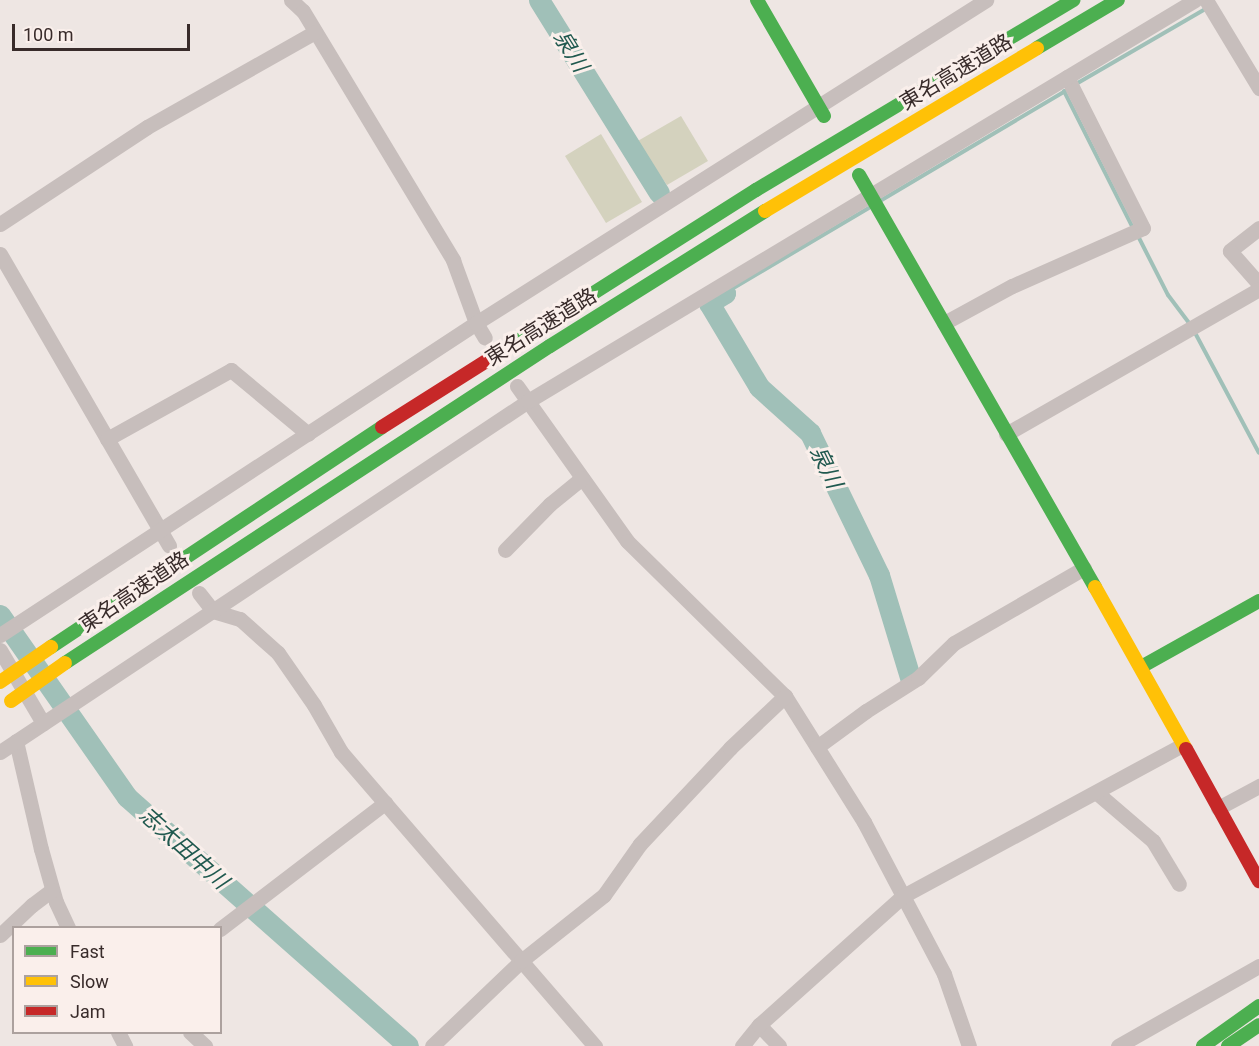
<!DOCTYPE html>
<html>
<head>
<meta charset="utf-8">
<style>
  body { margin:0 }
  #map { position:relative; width:1259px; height:1046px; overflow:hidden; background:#eee6e3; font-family:Roboto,"Noto Sans JP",sans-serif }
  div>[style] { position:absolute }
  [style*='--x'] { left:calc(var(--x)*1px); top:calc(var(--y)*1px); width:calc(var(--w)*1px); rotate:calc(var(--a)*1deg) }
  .green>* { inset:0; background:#d4d2be }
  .stream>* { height:4px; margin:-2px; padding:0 2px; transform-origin:2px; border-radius:2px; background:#a0c0b8 }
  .river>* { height:21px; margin:-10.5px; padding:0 10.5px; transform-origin:10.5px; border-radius:10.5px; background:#a0c0b8 }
  .street>* { height:15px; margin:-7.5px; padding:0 7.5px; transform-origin:7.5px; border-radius:7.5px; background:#c7bebc }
  .fast>* { height:14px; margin:-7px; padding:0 7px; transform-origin:7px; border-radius:7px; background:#4caf50 }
  .slow>* { height:14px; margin:-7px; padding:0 7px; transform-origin:7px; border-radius:7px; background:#ffc107 }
  .jam>* { height:14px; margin:-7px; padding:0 7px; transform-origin:7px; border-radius:7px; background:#c62828 }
  .slow-bridge>* { height:14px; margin:-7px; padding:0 7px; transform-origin:7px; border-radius:7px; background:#ffc107 }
  span { translate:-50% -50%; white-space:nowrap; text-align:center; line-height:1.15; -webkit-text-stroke:6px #faefeb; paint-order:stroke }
  .street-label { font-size:21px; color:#382b2a }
  .water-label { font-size:22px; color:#20594f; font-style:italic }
  .legend { position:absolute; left:12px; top:926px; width:210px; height:108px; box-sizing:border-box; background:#faefeb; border:2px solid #aca19e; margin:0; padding:8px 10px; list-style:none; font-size:18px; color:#382b2a }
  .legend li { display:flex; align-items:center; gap:12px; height:30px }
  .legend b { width:30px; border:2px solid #aca19e }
  .scale { position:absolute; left:12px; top:24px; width:178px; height:27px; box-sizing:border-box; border:3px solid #382b2a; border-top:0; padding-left:8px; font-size:18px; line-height:21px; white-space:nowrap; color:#382b2a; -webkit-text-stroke:4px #faefeb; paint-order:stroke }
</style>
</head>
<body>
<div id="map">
  <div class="green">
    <i style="clip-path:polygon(681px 116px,708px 161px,667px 185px,636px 142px)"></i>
    <i style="clip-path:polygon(601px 134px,642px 202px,606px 223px,565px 156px)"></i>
  </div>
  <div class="stream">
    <i style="--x:1076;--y:84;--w:151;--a:-30.1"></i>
    <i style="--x:1064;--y:91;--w:153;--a:63.3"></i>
    <i style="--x:880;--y:201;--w:221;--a:-30.7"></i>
    <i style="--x:1137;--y:234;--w:68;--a:63.1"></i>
    <i style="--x:1168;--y:295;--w:35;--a:53"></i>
    <i style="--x:725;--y:293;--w:167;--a:-30.6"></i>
    <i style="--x:1193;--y:329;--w:140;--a:62"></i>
  </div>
  <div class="river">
    <i style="--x:539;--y:0;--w:227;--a:58.1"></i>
    <i style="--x:722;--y:289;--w:5;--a:53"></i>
    <i style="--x:725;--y:293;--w:19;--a:148"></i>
    <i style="--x:709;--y:303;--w:98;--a:59.2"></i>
    <i style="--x:759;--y:387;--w:69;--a:42"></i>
    <i style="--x:810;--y:433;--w:158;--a:64.1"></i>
    <i style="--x:879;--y:575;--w:107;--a:73.1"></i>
    <i style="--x:0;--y:615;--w:222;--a:55.1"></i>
    <i style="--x:127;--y:797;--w:375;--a:41.5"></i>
  </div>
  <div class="street">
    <i style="--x:291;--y:0;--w:16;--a:43"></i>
    <i style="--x:303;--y:11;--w:291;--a:58.9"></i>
    <i style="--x:453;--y:260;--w:67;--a:69.9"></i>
    <i style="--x:476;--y:323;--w:17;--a:59"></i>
    <i style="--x:1206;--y:0;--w:103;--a:58.9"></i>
    <i style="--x:0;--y:224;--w:176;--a:-33.4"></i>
    <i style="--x:147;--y:127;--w:193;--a:-29.5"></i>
    <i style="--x:1259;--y:228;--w:37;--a:142"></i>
    <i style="--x:1230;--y:251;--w:44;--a:48.7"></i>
    <i style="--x:0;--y:254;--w:337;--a:59.9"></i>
    <i style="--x:944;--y:323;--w:77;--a:-28.6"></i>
    <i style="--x:1012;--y:286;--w:143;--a:-23.9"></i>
    <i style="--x:1143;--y:228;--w:169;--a:-116.7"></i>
    <i style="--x:517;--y:386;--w:190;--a:54.6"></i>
    <i style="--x:627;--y:541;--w:221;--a:44.5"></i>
    <i style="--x:785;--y:696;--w:149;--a:57.9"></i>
    <i style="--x:864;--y:822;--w:172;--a:62.2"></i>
    <i style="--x:944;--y:974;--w:76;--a:70.9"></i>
    <i style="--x:1006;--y:434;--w:292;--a:-29.8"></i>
    <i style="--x:107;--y:439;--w:142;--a:-29.1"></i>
    <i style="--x:231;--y:370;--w:100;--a:39.7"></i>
    <i style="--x:505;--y:550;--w:64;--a:-45.6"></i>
    <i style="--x:550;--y:504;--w:41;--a:-39.1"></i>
    <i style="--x:199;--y:593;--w:23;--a:52"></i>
    <i style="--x:213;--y:611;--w:28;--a:17"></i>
    <i style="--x:240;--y:619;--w:51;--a:41.8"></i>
    <i style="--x:278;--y:653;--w:63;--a:55.3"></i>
    <i style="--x:314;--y:705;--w:54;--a:60.1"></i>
    <i style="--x:341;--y:752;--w:389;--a:49.2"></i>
    <i style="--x:0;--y:635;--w:569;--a:-33.24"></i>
    <i style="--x:476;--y:323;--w:604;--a:-32.35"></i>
    <i style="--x:0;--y:650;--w:85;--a:59.5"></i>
    <i style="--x:16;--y:741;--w:111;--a:77"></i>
    <i style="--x:41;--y:849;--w:55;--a:74.2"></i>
    <i style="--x:56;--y:902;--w:29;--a:65"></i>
    <i style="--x:817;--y:747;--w:61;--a:-36.3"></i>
    <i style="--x:866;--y:711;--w:62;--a:-32.4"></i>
    <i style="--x:918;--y:678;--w:50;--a:-44.2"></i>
    <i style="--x:954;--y:643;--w:150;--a:-30"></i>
    <i style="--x:0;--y:752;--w:634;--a:-33.61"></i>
    <i style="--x:528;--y:401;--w:778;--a:-31.01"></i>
    <i style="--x:1097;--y:793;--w:74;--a:40.6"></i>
    <i style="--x:1153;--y:841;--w:50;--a:58.8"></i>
    <i style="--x:1218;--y:808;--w:47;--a:-28.2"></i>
    <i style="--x:220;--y:929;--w:208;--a:-37.4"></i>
    <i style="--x:0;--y:935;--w:44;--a:-43.2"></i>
    <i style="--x:32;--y:905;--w:25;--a:-37"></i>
    <i style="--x:759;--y:1025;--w:29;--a:46"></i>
    <i style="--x:118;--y:1032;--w:16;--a:63"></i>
    <i style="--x:190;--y:1032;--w:21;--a:43"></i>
    <i style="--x:432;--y:1046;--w:123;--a:-43.7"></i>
    <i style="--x:521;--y:961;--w:106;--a:-38.5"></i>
    <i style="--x:604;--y:895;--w:62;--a:-54.8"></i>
    <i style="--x:640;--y:844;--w:132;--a:-46.8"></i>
    <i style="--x:730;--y:748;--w:76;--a:-43.4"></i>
    <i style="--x:742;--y:1046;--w:27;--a:-51"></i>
    <i style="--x:759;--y:1025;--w:193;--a:-41.9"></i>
    <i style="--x:903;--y:896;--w:317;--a:-28.4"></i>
    <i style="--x:1118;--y:1046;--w:162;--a:-29.6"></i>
  </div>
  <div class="fast">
    <i style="--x:757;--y:0;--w:134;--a:60"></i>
    <i style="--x:1037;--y:48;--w:94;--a:-30.7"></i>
    <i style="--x:859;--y:175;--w:475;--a:60.2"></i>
    <i style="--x:499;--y:353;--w:304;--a:-32.4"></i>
    <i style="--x:756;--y:190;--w:370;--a:-30.9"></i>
    <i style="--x:51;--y:647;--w:397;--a:-33.6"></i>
    <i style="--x:65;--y:663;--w:579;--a:-33.17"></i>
    <i style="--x:550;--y:346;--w:254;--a:-32.1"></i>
    <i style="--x:1141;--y:667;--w:135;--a:-29.2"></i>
    <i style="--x:1203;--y:1046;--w:69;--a:-35.5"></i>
    <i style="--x:1228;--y:1046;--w:37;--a:-34"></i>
  </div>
  <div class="slow">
    <i style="--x:765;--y:211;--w:317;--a:-30.9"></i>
    <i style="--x:1095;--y:587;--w:186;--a:60.7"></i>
  </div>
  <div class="jam">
    <i style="--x:382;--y:427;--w:138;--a:-32.3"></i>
    <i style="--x:1186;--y:749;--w:151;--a:61.1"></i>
  </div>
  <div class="slow-bridge">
    <i style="--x:0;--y:682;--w:62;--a:-34.5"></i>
    <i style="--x:11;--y:701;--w:66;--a:-35.1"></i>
  </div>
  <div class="street-label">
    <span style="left:956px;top:72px;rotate:-31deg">東名高速道路</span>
    <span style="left:541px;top:327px;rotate:-32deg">東名高速道路</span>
    <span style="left:134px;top:592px;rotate:-34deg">東名高速道路</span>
  </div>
  <div class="water-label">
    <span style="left:571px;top:51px;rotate:58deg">泉川</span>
    <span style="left:826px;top:467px;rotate:64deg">泉川</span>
    <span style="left:184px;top:848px;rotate:42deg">志太田中川</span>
  </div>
  <ul class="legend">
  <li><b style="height:8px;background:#4caf50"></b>Fast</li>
  <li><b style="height:8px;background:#ffc107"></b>Slow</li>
  <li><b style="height:8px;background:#c62828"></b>Jam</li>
  </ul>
  <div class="scale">100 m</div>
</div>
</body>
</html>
